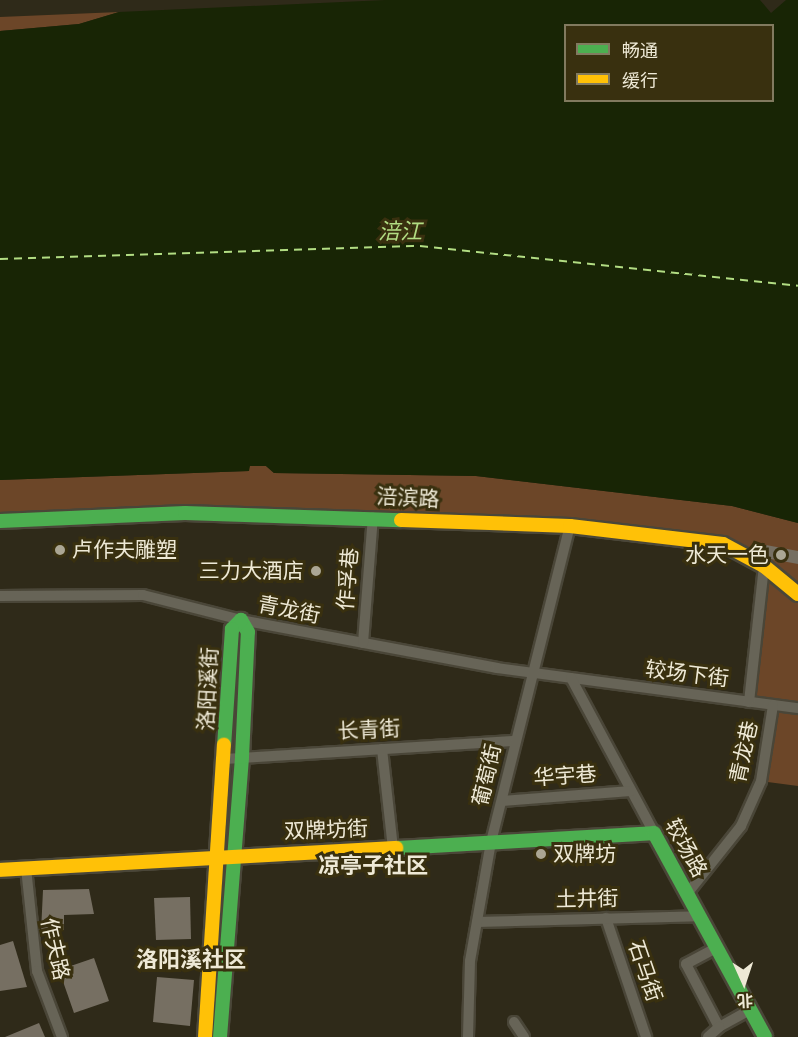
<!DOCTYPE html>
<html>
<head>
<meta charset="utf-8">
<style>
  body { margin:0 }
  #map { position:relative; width:798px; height:1037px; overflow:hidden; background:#2f2a19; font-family:Merriweather,"Noto Sans SC",serif }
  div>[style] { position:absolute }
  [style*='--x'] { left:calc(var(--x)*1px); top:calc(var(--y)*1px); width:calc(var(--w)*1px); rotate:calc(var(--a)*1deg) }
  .green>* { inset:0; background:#6c4628 }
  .water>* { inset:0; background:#182505 }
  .ferry>* { height:1.5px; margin-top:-0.75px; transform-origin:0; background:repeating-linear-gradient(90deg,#b2dd83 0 8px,transparent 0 14px) }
  .building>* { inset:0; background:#766f62 }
  .roads { filter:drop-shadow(2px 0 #4a4638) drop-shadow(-2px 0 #4a4638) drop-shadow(0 2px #4a4638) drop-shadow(0 -2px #4a4638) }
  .street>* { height:10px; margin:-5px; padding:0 5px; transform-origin:5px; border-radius:5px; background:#676457 }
  .fast>* { height:14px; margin:-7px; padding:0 7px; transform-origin:7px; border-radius:7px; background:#4caf50 }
  .slow>* { height:14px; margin:-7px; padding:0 7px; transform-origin:7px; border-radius:7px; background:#ffc107 }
  .dots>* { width:16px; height:16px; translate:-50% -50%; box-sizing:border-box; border:3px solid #39300f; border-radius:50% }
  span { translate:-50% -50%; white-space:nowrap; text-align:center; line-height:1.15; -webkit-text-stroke:6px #39300f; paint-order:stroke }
  .street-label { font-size:21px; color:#eee9d6 }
  .poi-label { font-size:21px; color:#eee9d6 }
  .left { translate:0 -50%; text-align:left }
  .right { translate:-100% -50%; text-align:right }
  .water-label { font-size:22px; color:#b2dd83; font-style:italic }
  .neighbourhood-label { font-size:22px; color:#eee9d6; font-weight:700 }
  .legend { position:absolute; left:564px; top:24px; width:210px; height:78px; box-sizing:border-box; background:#39300f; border:2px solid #817a5f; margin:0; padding:8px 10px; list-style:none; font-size:18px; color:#eee9d6 }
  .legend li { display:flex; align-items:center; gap:12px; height:30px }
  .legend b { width:30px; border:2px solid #817a5f }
  .north { position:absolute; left:714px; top:953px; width:60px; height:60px; -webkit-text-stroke:4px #39300f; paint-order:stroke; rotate:177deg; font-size:16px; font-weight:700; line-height:24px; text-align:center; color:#eee9d6 }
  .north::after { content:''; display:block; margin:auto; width:21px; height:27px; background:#eee9d6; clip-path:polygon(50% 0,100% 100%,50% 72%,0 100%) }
</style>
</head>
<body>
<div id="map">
  <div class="green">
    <i style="clip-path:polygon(119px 12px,79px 24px,0 31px,0 17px)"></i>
    <i style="clip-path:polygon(249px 466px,266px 466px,274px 473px,476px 476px,732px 506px,798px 523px,798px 786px,761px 781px,773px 705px,749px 702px,764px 567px,723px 544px,373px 517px,0 521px,0 480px,249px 471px)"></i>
  </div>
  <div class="water">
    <i style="clip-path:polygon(evenodd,386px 0,760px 0,771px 13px,786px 0,798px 0,798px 523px,732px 506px,476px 476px,274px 473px,266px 466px,250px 466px,249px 471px,0 480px,0 31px,79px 24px,119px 12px,386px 0,566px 26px,772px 26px,772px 100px,566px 100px,566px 26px)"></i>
  </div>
  <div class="ferry">
    <i style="--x:0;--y:259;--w:420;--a:-1.8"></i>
    <i style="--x:420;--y:246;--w:380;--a:6"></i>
  </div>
  <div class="building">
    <i style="clip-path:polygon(766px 545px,798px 551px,798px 564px,771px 559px,764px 555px)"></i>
    <i style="clip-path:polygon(89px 889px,94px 914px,64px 915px,64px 930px,41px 932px,43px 890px)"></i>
    <i style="clip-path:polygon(190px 897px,191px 939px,156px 940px,154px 898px)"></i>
    <i style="clip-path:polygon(13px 941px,27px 987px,0 991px,0 945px)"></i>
    <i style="clip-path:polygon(94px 958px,109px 1001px,74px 1013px,59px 970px)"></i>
    <i style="clip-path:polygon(157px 977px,194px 980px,190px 1026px,153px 1022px)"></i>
    <i style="clip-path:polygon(39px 1023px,45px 1037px,5px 1037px)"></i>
  </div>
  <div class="roads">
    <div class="street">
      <i style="--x:0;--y:596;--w:143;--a:-0.4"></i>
      <i style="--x:143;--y:595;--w:101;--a:14.3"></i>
      <i style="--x:241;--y:620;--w:260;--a:10.6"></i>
      <i style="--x:497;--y:668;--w:304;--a:7.6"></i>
      <i style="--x:363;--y:643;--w:126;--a:-85.5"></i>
      <i style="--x:571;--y:678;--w:176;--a:61.8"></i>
      <i style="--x:749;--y:702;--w:137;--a:-83.7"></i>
      <i style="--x:382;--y:749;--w:100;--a:83.7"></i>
      <i style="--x:226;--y:759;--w:290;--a:-3.6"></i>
      <i style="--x:502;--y:801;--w:129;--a:-4.4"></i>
      <i style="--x:26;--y:868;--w:104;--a:83.9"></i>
      <i style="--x:37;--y:971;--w:71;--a:69.3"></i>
      <i style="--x:687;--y:894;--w:87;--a:-51.5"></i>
      <i style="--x:741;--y:826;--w:49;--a:-66"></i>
      <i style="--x:761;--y:781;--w:77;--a:-81"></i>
      <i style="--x:606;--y:918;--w:126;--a:71.4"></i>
      <i style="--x:477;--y:922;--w:222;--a:-1.5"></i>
      <i style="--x:716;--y:948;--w:34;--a:152"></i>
      <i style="--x:686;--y:964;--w:71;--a:62.4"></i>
      <i style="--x:719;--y:1027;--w:35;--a:-29"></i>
      <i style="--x:514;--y:1022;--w:18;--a:56"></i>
      <i style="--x:468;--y:1037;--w:76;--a:-88.5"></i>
      <i style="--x:470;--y:961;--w:121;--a:-80"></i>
      <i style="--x:491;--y:842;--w:326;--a:-76"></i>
      <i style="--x:708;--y:1037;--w:15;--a:-42"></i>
    </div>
    <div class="fast">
      <i style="--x:0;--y:521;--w:185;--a:-2.5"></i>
      <i style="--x:185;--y:513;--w:216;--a:1.9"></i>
      <i style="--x:396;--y:848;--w:258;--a:-3.3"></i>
      <i style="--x:654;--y:833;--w:232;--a:61.4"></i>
      <i style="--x:220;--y:1037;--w:281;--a:-85.5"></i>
      <i style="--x:242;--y:757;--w:125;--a:-87.3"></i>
      <i style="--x:248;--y:632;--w:14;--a:-120"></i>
      <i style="--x:241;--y:620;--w:13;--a:135"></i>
      <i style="--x:232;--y:629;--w:116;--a:93.9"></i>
    </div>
    <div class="slow">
      <i style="--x:401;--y:520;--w:169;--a:2"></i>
      <i style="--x:570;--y:526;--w:154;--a:6.7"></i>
      <i style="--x:723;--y:544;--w:47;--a:28.2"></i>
      <i style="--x:764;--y:566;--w:44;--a:39.5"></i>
      <i style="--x:0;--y:870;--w:397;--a:-3.2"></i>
      <i style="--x:205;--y:1037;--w:293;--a:-86.3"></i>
    </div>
  </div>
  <div class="dots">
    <i style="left:60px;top:550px;background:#aba694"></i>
    <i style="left:781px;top:555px;background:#aba694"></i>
    <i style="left:316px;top:571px;background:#aba694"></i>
    <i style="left:541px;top:854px;background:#aba694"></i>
  </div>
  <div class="street-label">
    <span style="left:408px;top:498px;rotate:3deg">涪滨路</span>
    <span style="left:348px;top:579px;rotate:-85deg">作孚巷</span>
    <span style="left:289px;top:610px;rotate:11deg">青龙街</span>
    <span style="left:687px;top:674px;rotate:7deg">较场下街</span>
    <span style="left:208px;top:689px;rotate:-87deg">洛阳溪街</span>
    <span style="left:369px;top:730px;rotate:-3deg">长青街</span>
    <span style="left:744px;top:752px;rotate:-78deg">青龙巷</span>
    <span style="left:487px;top:775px;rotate:-77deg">葡萄街</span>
    <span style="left:565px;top:776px;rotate:-4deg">华宇巷</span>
    <span style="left:326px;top:830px;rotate:-2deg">双牌坊街</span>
    <span style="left:686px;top:848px;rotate:61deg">较场路</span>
    <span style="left:587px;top:899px;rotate:-1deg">土井街</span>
    <span style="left:55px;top:949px;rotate:77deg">作夫路</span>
    <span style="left:645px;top:971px;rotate:71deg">石马街</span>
  </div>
  <div class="poi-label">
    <span class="left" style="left:72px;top:550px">卢作夫雕塑</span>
    <span class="right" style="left:769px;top:555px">水天一色</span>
    <span class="right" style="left:304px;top:571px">三力大酒店</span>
    <span class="left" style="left:553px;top:854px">双牌坊</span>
  </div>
  <div class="water-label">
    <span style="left:400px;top:232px">涪江</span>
  </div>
  <div class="neighbourhood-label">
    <span style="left:373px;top:866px">凉亭子社区</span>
    <span style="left:191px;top:960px">洛阳溪社区</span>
  </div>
  <ul class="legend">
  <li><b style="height:8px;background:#4caf50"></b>畅通</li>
  <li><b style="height:8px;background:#ffc107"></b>缓行</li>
  </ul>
  <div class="north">北</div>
</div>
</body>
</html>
